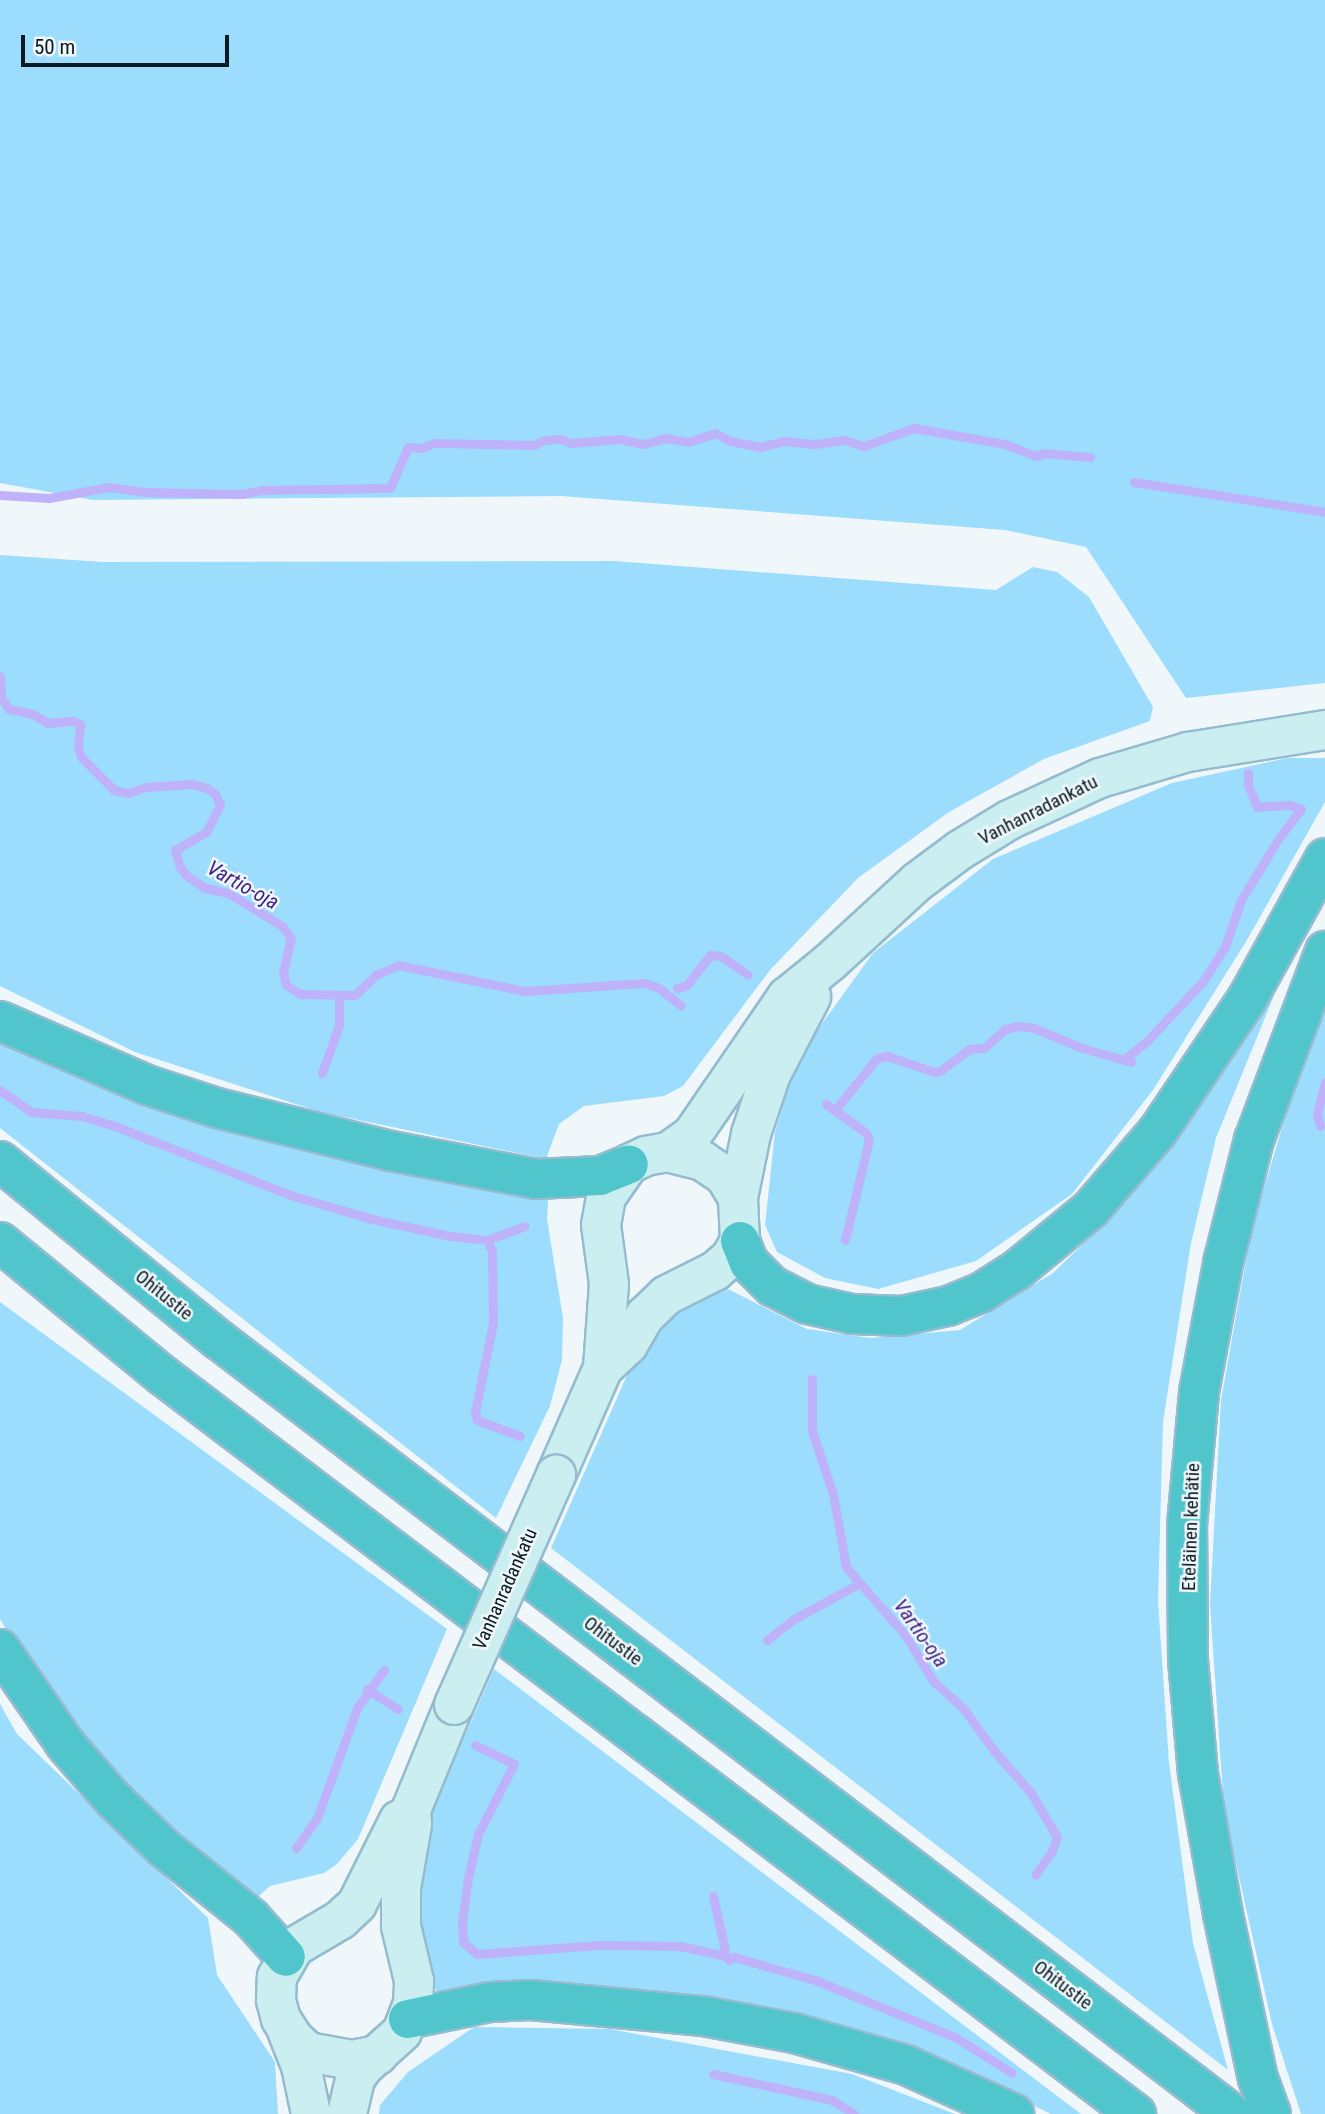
<!DOCTYPE html>
<html>
<head>
<meta charset="utf-8">
<style>
  body { margin:0 }
  #map { position:relative; width:1325px; height:2114px; overflow:hidden; background:#eff7fb; font-family:"Roboto Condensed",sans-serif }
  div>[style] { position:absolute }
  [style*='--x'] { left:calc(var(--x)*1px); top:calc(var(--y)*1px); width:calc(var(--w)*1px); rotate:calc(var(--a)*1deg) }
  .green>* { inset:0; background:#9cddfe }
  .stream>* { height:9px; margin:-4.5px; padding:0 4.5px; transform-origin:4.5px; border-radius:4.5px; background:#beb3fa }
  .roads { filter:drop-shadow(2px 0 #95bbcf) drop-shadow(-2px 0 #95bbcf) drop-shadow(0 2px #95bbcf) drop-shadow(0 -2px #95bbcf) }
  .secondary>* { height:38px; margin:-19px; padding:0 19px; transform-origin:19px; border-radius:19px; background:#cbeef0 }
  .highway>* { height:38px; margin:-19px; padding:0 19px; transform-origin:19px; border-radius:19px; background:#51c5cc }
  .bridges { filter:drop-shadow(2px 0 #95bbcf) drop-shadow(-2px 0 #95bbcf) drop-shadow(0 2px #95bbcf) drop-shadow(0 -2px #95bbcf) }
  .secondary-bridge>* { height:38px; margin:-19px; padding:0 19px; transform-origin:19px; border-radius:19px; background:#cbeef0 }
  span { translate:-50% -50%; white-space:nowrap; text-align:center; line-height:1.15; -webkit-text-stroke:5px #eff7fb; paint-order:stroke }
  .street-label { font-size:19px; color:#0b1a21 }
  .water-label { font-size:21px; color:#3f1f82; font-style:italic }
  .scale { position:absolute; left:21px; top:35px; width:208px; height:32px; box-sizing:border-box; border:4px solid #0b1a21; border-top:0; padding-left:9px; font-size:21px; line-height:24px; white-space:nowrap; color:#0b1a21; -webkit-text-stroke:5px #eff7fb; paint-order:stroke }
</style>
</head>
<body>
<div id="map">
  <div class="green">
    <i style="clip-path:polygon(0 0,1325px 0,1325px 683px,1186px 698px,1086px 547px,1005px 530px,561px 496px,93px 500px,0 483px)"></i>
    <i style="clip-path:polygon(0 555px,103px 562px,614px 561px,996px 590px,1033px 567px,1057px 572px,1089px 597px,1153px 707px,1150px 721px,1044px 759px,949px 812px,858px 878px,770px 970px,683px 1086px,664px 1096px,584px 1106px,559px 1124px,546px 1159px,320px 1112px,135px 1052px,0 986px)"></i>
    <i style="clip-path:polygon(1287px 758px,1325px 758px,1325px 802px,1247px 940px,1153px 1090px,1072px 1194px,976px 1261px,878px 1289px,825px 1278px,777px 1252px,765px 1225px,775px 1132px,798px 1057px,873px 953px,993px 859px,1172px 783px)"></i>
    <i style="clip-path:polygon(1286px 966px,1216px 1138px,1191px 1243px,1163px 1422px,1158px 1601px,1169px 1763px,1193px 1943px,1228px 2070px,551px 1548px,628px 1373px,671px 1317px,726px 1288px,807px 1329px,870px 1338px,960px 1330px,1053px 1273px,1127px 1201px,1192px 1117px)"></i>
    <i style="clip-path:polygon(1325px 1004px,1325px 2114px,1301px 2114px,1272px 2024px,1224px 1810px,1210px 1604px,1221px 1400px,1251px 1232px,1295px 1084px)"></i>
    <i style="clip-path:polygon(0 1040px,387px 1166px,548px 1200px,547px 1219px,563px 1318px,562px 1360px,550px 1406px,496px 1518px,0 1128px)"></i>
    <i style="clip-path:polygon(0 1302px,447px 1629px,358px 1839px,337px 1864px,324px 1873px,270px 1886px,252px 1902px,112px 1778px,22px 1656px,0 1619px)"></i>
    <i style="clip-path:polygon(494px 1669px,1081px 2114px,1051px 2114px,951px 2066px,438px 1995px,420px 1947px,416px 1923px,427px 1822px)"></i>
    <i style="clip-path:polygon(0 1704px,17px 1734px,208px 1918px,217px 1975px,275px 2062px,278px 2114px,0 2114px)"></i>
    <i style="clip-path:polygon(474px 2027px,610px 2029px,852px 2074px,955px 2114px,379px 2114px,380px 2105px,408px 2072px)"></i>
  </div>
  <div class="stream">
    <i style="--x:1134;--y:482;--w:193;--a:8.9"></i>
    <i style="--x:0;--y:495;--w:49;--a:3.5"></i>
    <i style="--x:49;--y:498;--w:61;--a:-10.4"></i>
    <i style="--x:109;--y:487;--w:35;--a:8"></i>
    <i style="--x:144;--y:492;--w:98;--a:1.2"></i>
    <i style="--x:242;--y:494;--w:20;--a:-11"></i>
    <i style="--x:262;--y:490;--w:128;--a:-0.9"></i>
    <i style="--x:390;--y:488;--w:45;--a:-66.3"></i>
    <i style="--x:408;--y:447;--w:13;--a:4"></i>
    <i style="--x:421;--y:448;--w:15;--a:-20"></i>
    <i style="--x:435;--y:443;--w:99;--a:1.2"></i>
    <i style="--x:534;--y:445;--w:11;--a:-27"></i>
    <i style="--x:544;--y:440;--w:16;--a:-4"></i>
    <i style="--x:560;--y:439;--w:12;--a:20"></i>
    <i style="--x:571;--y:443;--w:48;--a:-4.8"></i>
    <i style="--x:619;--y:439;--w:25;--a:12"></i>
    <i style="--x:643;--y:444;--w:24;--a:-15"></i>
    <i style="--x:666;--y:438;--w:22;--a:10"></i>
    <i style="--x:688;--y:442;--w:28;--a:-18"></i>
    <i style="--x:715;--y:433;--w:17;--a:28"></i>
    <i style="--x:730;--y:441;--w:32;--a:11"></i>
    <i style="--x:761;--y:447;--w:24;--a:-15"></i>
    <i style="--x:784;--y:441;--w:31;--a:6"></i>
    <i style="--x:815;--y:444;--w:29;--a:-8"></i>
    <i style="--x:844;--y:440;--w:21;--a:17"></i>
    <i style="--x:864;--y:446;--w:53;--a:-19.8"></i>
    <i style="--x:914;--y:428;--w:92;--a:10"></i>
    <i style="--x:1005;--y:444;--w:34;--a:21"></i>
    <i style="--x:1037;--y:456;--w:8;--a:-23"></i>
    <i style="--x:1044;--y:453;--w:46;--a:5"></i>
    <i style="--x:0;--y:676;--w:22;--a:87"></i>
    <i style="--x:1;--y:698;--w:14;--a:54"></i>
    <i style="--x:9;--y:709;--w:24;--a:12"></i>
    <i style="--x:32;--y:714;--w:18;--a:29"></i>
    <i style="--x:48;--y:723;--w:25;--a:-5"></i>
    <i style="--x:73;--y:721;--w:8;--a:23"></i>
    <i style="--x:80;--y:724;--w:23;--a:95"></i>
    <i style="--x:78;--y:747;--w:10;--a:73"></i>
    <i style="--x:81;--y:757;--w:47;--a:45"></i>
    <i style="--x:114;--y:790;--w:14;--a:12"></i>
    <i style="--x:128;--y:793;--w:20;--a:-18"></i>
    <i style="--x:147;--y:787;--w:44;--a:-3.9"></i>
    <i style="--x:191;--y:784;--w:16;--a:14"></i>
    <i style="--x:207;--y:788;--w:10;--a:37"></i>
    <i style="--x:215;--y:794;--w:12;--a:66"></i>
    <i style="--x:220;--y:805;--w:30;--a:117"></i>
    <i style="--x:206;--y:832;--w:36;--a:150"></i>
    <i style="--x:175;--y:850;--w:18;--a:74"></i>
    <i style="--x:180;--y:867;--w:11;--a:52"></i>
    <i style="--x:187;--y:876;--w:22;--a:34"></i>
    <i style="--x:205;--y:888;--w:24;--a:12"></i>
    <i style="--x:228;--y:893;--w:63;--a:31.4"></i>
    <i style="--x:282;--y:926;--w:15;--a:53"></i>
    <i style="--x:291;--y:938;--w:35;--a:103"></i>
    <i style="--x:283;--y:972;--w:13;--a:77"></i>
    <i style="--x:286;--y:985;--w:17;--a:33"></i>
    <i style="--x:300;--y:994;--w:55;--a:1"></i>
    <i style="--x:355;--y:995;--w:29;--a:-44"></i>
    <i style="--x:376;--y:975;--w:24;--a:-24"></i>
    <i style="--x:398;--y:965;--w:130;--a:11.6"></i>
    <i style="--x:525;--y:991;--w:119;--a:-3.8"></i>
    <i style="--x:644;--y:983;--w:16;--a:18"></i>
    <i style="--x:659;--y:988;--w:28;--a:39"></i>
    <i style="--x:677;--y:988;--w:9;--a:-13"></i>
    <i style="--x:686;--y:986;--w:39;--a:-52"></i>
    <i style="--x:710;--y:955;--w:11;--a:5"></i>
    <i style="--x:721;--y:956;--w:32;--a:35"></i>
    <i style="--x:1123;--y:1060;--w:31;--a:-38"></i>
    <i style="--x:1147;--y:1041;--w:83;--a:-46.9"></i>
    <i style="--x:1204;--y:980;--w:39;--a:-58"></i>
    <i style="--x:1225;--y:947;--w:50;--a:-71.2"></i>
    <i style="--x:1241;--y:900;--w:73;--a:-58.5"></i>
    <i style="--x:1279;--y:838;--w:36;--a:-53"></i>
    <i style="--x:1301;--y:809;--w:12;--a:-160"></i>
    <i style="--x:1290;--y:805;--w:33;--a:177"></i>
    <i style="--x:1257;--y:807;--w:24;--a:-112"></i>
    <i style="--x:1248;--y:785;--w:12;--a:-90"></i>
    <i style="--x:322;--y:1073;--w:51;--a:-70.5"></i>
    <i style="--x:339;--y:1025;--w:30;--a:-90"></i>
    <i style="--x:0;--y:1090;--w:38;--a:35"></i>
    <i style="--x:31;--y:1112;--w:51;--a:4.5"></i>
    <i style="--x:82;--y:1116;--w:34;--a:17"></i>
    <i style="--x:115;--y:1126;--w:188;--a:21.5"></i>
    <i style="--x:290;--y:1195;--w:85;--a:16.3"></i>
    <i style="--x:372;--y:1219;--w:80;--a:12.3"></i>
    <i style="--x:450;--y:1236;--w:37;--a:6"></i>
    <i style="--x:487;--y:1240;--w:40;--a:-20.2"></i>
    <i style="--x:826;--y:1104;--w:49;--a:35.9"></i>
    <i style="--x:866;--y:1133;--w:8;--a:67"></i>
    <i style="--x:869;--y:1140;--w:103;--a:103.5"></i>
    <i style="--x:835;--y:1110;--w:67;--a:-51.1"></i>
    <i style="--x:877;--y:1058;--w:10;--a:-11"></i>
    <i style="--x:887;--y:1056;--w:50;--a:18.8"></i>
    <i style="--x:934;--y:1072;--w:6;--a:-9"></i>
    <i style="--x:940;--y:1071;--w:36;--a:-37"></i>
    <i style="--x:969;--y:1049;--w:15;--a:-4"></i>
    <i style="--x:984;--y:1048;--w:28;--a:-42"></i>
    <i style="--x:1005;--y:1029;--w:13;--a:-13"></i>
    <i style="--x:1018;--y:1026;--w:16;--a:7"></i>
    <i style="--x:1034;--y:1028;--w:52;--a:22.6"></i>
    <i style="--x:1082;--y:1048;--w:51;--a:15.9"></i>
    <i style="--x:1320;--y:1126;--w:12;--a:-104"></i>
    <i style="--x:1317;--y:1114;--w:33;--a:-76"></i>
    <i style="--x:487;--y:1240;--w:12;--a:66"></i>
    <i style="--x:492;--y:1251;--w:72;--a:89.2"></i>
    <i style="--x:493;--y:1323;--w:91;--a:101.4"></i>
    <i style="--x:475;--y:1412;--w:8;--a:76"></i>
    <i style="--x:477;--y:1420;--w:46;--a:20.4"></i>
    <i style="--x:812;--y:1379;--w:52;--a:90"></i>
    <i style="--x:812;--y:1431;--w:66;--a:71.6"></i>
    <i style="--x:833;--y:1494;--w:74;--a:79.9"></i>
    <i style="--x:846;--y:1567;--w:91;--a:49"></i>
    <i style="--x:906;--y:1636;--w:52;--a:59"></i>
    <i style="--x:933;--y:1681;--w:40;--a:42"></i>
    <i style="--x:963;--y:1708;--w:54;--a:54"></i>
    <i style="--x:995;--y:1752;--w:55;--a:48.7"></i>
    <i style="--x:1031;--y:1793;--w:51;--a:59.4"></i>
    <i style="--x:1057;--y:1837;--w:15;--a:110"></i>
    <i style="--x:1052;--y:1851;--w:29;--a:125"></i>
    <i style="--x:767;--y:1640;--w:34;--a:-38"></i>
    <i style="--x:794;--y:1619;--w:75;--a:-28.6"></i>
    <i style="--x:367;--y:1689;--w:37;--a:33"></i>
    <i style="--x:475;--y:1745;--w:43;--a:26"></i>
    <i style="--x:514;--y:1764;--w:79;--a:117.2"></i>
    <i style="--x:478;--y:1834;--w:45;--a:102.8"></i>
    <i style="--x:468;--y:1878;--w:42;--a:98.1"></i>
    <i style="--x:462;--y:1920;--w:22;--a:87"></i>
    <i style="--x:463;--y:1942;--w:18;--a:41"></i>
    <i style="--x:477;--y:1954;--w:122;--a:-4.2"></i>
    <i style="--x:599;--y:1945;--w:81;--a:0.7"></i>
    <i style="--x:680;--y:1946;--w:47;--a:12.3"></i>
    <i style="--x:726;--y:1956;--w:5;--a:53"></i>
    <i style="--x:729;--y:1960;--w:6;--a:-31"></i>
    <i style="--x:734;--y:1957;--w:84;--a:15.9"></i>
    <i style="--x:815;--y:1980;--w:151;--a:22.2"></i>
    <i style="--x:955;--y:2037;--w:67;--a:32.3"></i>
    <i style="--x:296;--y:1848;--w:37;--a:-55"></i>
    <i style="--x:317;--y:1818;--w:117;--a:-70"></i>
    <i style="--x:357;--y:1708;--w:47;--a:-54.6"></i>
    <i style="--x:713;--y:1896;--w:55;--a:77.5"></i>
    <i style="--x:713;--y:2074;--w:122;--a:12.3"></i>
    <i style="--x:832;--y:2100;--w:26;--a:32"></i>
  </div>
  <div class="roads">
    <div class="secondary">
      <i style="--x:668;--y:1152;--w:29;--a:-35"></i>
      <i style="--x:692;--y:1135;--w:168;--a:-55.5"></i>
      <i style="--x:787;--y:997;--w:55;--a:-39.1"></i>
      <i style="--x:830;--y:962;--w:118;--a:-42.6"></i>
      <i style="--x:917;--y:882;--w:54;--a:-36.7"></i>
      <i style="--x:960;--y:850;--w:57;--a:-31.5"></i>
      <i style="--x:1009;--y:820;--w:100;--a:-24.8"></i>
      <i style="--x:1100;--y:778;--w:92;--a:-16.5"></i>
      <i style="--x:1188;--y:752;--w:139;--a:-9.1"></i>
      <i style="--x:738;--y:1198;--w:65;--a:-78.5"></i>
      <i style="--x:751;--y:1134;--w:63;--a:-71.6"></i>
      <i style="--x:771;--y:1074;--w:87;--a:-62.5"></i>
      <i style="--x:556;--y:1475;--w:117;--a:-66.3"></i>
      <i style="--x:603;--y:1368;--w:34;--a:-43"></i>
      <i style="--x:628;--y:1345;--w:34;--a:-60"></i>
      <i style="--x:645;--y:1316;--w:30;--a:-44"></i>
      <i style="--x:667;--y:1295;--w:54;--a:-26.6"></i>
      <i style="--x:715;--y:1271;--w:21;--a:-41"></i>
      <i style="--x:731;--y:1257;--w:18;--a:-61"></i>
      <i style="--x:740;--y:1241;--w:43;--a:-92.7"></i>
      <i style="--x:738;--y:1198;--w:26;--a:-121"></i>
      <i style="--x:725;--y:1176;--w:27;--a:-146"></i>
      <i style="--x:703;--y:1161;--w:36;--a:-166"></i>
      <i style="--x:668;--y:1152;--w:22;--a:170"></i>
      <i style="--x:646;--y:1156;--w:19;--a:155"></i>
      <i style="--x:629;--y:1164;--w:40;--a:124.9"></i>
      <i style="--x:606;--y:1197;--w:28;--a:100"></i>
      <i style="--x:601;--y:1225;--w:60;--a:82.3"></i>
      <i style="--x:609;--y:1284;--w:84;--a:94.1"></i>
      <i style="--x:286;--y:2028;--w:41;--a:68.5"></i>
      <i style="--x:301;--y:2066;--w:49;--a:78.2"></i>
      <i style="--x:378;--y:2055;--w:26;--a:169"></i>
      <i style="--x:352;--y:2060;--w:45;--a:-169.7"></i>
      <i style="--x:308;--y:2052;--w:19;--a:-137"></i>
      <i style="--x:294;--y:2039;--w:24;--a:-123"></i>
      <i style="--x:281;--y:2019;--w:20;--a:-105"></i>
      <i style="--x:276;--y:2000;--w:23;--a:-88"></i>
      <i style="--x:277;--y:1977;--w:34;--a:-60"></i>
      <i style="--x:294;--y:1947;--w:53;--a:-30.4"></i>
      <i style="--x:340;--y:1920;--w:23;--a:-43"></i>
      <i style="--x:357;--y:1904;--w:94;--a:-63.4"></i>
      <i style="--x:347;--y:2114;--w:36;--a:-77"></i>
      <i style="--x:355;--y:2079;--w:14;--a:-56"></i>
      <i style="--x:363;--y:2067;--w:52;--a:-41.9"></i>
      <i style="--x:402;--y:2032;--w:31;--a:-69"></i>
      <i style="--x:413;--y:2003;--w:22;--a:-87"></i>
      <i style="--x:414;--y:1981;--w:57;--a:-103.3"></i>
      <i style="--x:401;--y:1926;--w:38;--a:-90"></i>
      <i style="--x:401;--y:1888;--w:65;--a:-80.2"></i>
      <i style="--x:412;--y:1824;--w:14;--a:-94"></i>
      <i style="--x:411;--y:1810;--w:113;--a:-67.7"></i>
    </div>
    <div class="highway">
      <i style="--x:0;--y:1021;--w:160;--a:23.5"></i>
      <i style="--x:147;--y:1085;--w:74;--a:18.2"></i>
      <i style="--x:217;--y:1108;--w:179;--a:13.9"></i>
      <i style="--x:391;--y:1151;--w:148;--a:10.9"></i>
      <i style="--x:536;--y:1179;--w:64;--a:-2.7"></i>
      <i style="--x:600;--y:1176;--w:31;--a:-22"></i>
      <i style="--x:0;--y:1161;--w:283;--a:39.3"></i>
      <i style="--x:219;--y:1340;--w:1275;--a:37.38"></i>
      <i style="--x:740;--y:1241;--w:24;--a:68"></i>
      <i style="--x:749;--y:1263;--w:33;--a:45"></i>
      <i style="--x:772;--y:1286;--w:39;--a:27"></i>
      <i style="--x:807;--y:1304;--w:46;--a:12.5"></i>
      <i style="--x:852;--y:1314;--w:49;--a:2.3"></i>
      <i style="--x:901;--y:1316;--w:48;--a:-12"></i>
      <i style="--x:948;--y:1306;--w:37;--a:-22"></i>
      <i style="--x:982;--y:1292;--w:41;--a:-32.2"></i>
      <i style="--x:1017;--y:1270;--w:96;--a:-39.5"></i>
      <i style="--x:1091;--y:1209;--w:103;--a:-49.3"></i>
      <i style="--x:1158;--y:1131;--w:159;--a:-56"></i>
      <i style="--x:1247;--y:999;--w:161;--a:-61"></i>
      <i style="--x:0;--y:1242;--w:210;--a:39.4"></i>
      <i style="--x:162;--y:1375;--w:1223;--a:37.19"></i>
      <i style="--x:0;--y:1649;--w:116;--a:55.5"></i>
      <i style="--x:66;--y:1745;--w:72;--a:49"></i>
      <i style="--x:113;--y:1799;--w:71;--a:43.9"></i>
      <i style="--x:164;--y:1848;--w:112;--a:38.8"></i>
      <i style="--x:251;--y:1918;--w:52;--a:48.1"></i>
      <i style="--x:408;--y:2019;--w:84;--a:-11.7"></i>
      <i style="--x:490;--y:2002;--w:40;--a:-2.9"></i>
      <i style="--x:530;--y:2000;--w:174;--a:5.3"></i>
      <i style="--x:703;--y:2016;--w:93;--a:10.6"></i>
      <i style="--x:794;--y:2033;--w:116;--a:15.9"></i>
      <i style="--x:906;--y:2065;--w:119;--a:24.4"></i>
      <i style="--x:1271;--y:2114;--w:37;--a:-110"></i>
      <i style="--x:1258;--y:2079;--w:169;--a:-102"></i>
      <i style="--x:1223;--y:1914;--w:142;--a:-100.1"></i>
      <i style="--x:1198;--y:1774;--w:115;--a:-95"></i>
      <i style="--x:1188;--y:1659;--w:134;--a:-90.4"></i>
      <i style="--x:1187;--y:1525;--w:134;--a:-84.8"></i>
      <i style="--x:1199;--y:1392;--w:135;--a:-79.4"></i>
      <i style="--x:1224;--y:1259;--w:123;--a:-75.9"></i>
      <i style="--x:1254;--y:1140;--w:202;--a:-69.4"></i>
    </div>
  </div>
  <div class="bridges">
    <div class="secondary-bridge">
      <i style="--x:454;--y:1705;--w:252;--a:-66.1"></i>
    </div>
  </div>
  <div class="street-label">
    <span style="left:1038px;top:810px;rotate:-27deg">Vanhanradankatu</span>
    <span style="left:164px;top:1295px;rotate:39deg">Ohitustie</span>
    <span style="left:1191px;top:1527px;rotate:-88deg">Eteläinen kehätie</span>
    <span style="left:505px;top:1589px;rotate:-66deg">Vanhanradankatu</span>
    <span style="left:613px;top:1641px;rotate:37deg">Ohitustie</span>
    <span style="left:1063px;top:1985px;rotate:37deg">Ohitustie</span>
  </div>
  <div class="water-label">
    <span style="left:243px;top:885px;rotate:29deg">Vartio-oja</span>
    <span style="left:921px;top:1633px;rotate:55deg">Vartio-oja</span>
  </div>
  <div class="scale">50 m</div>
</div>
</body>
</html>
